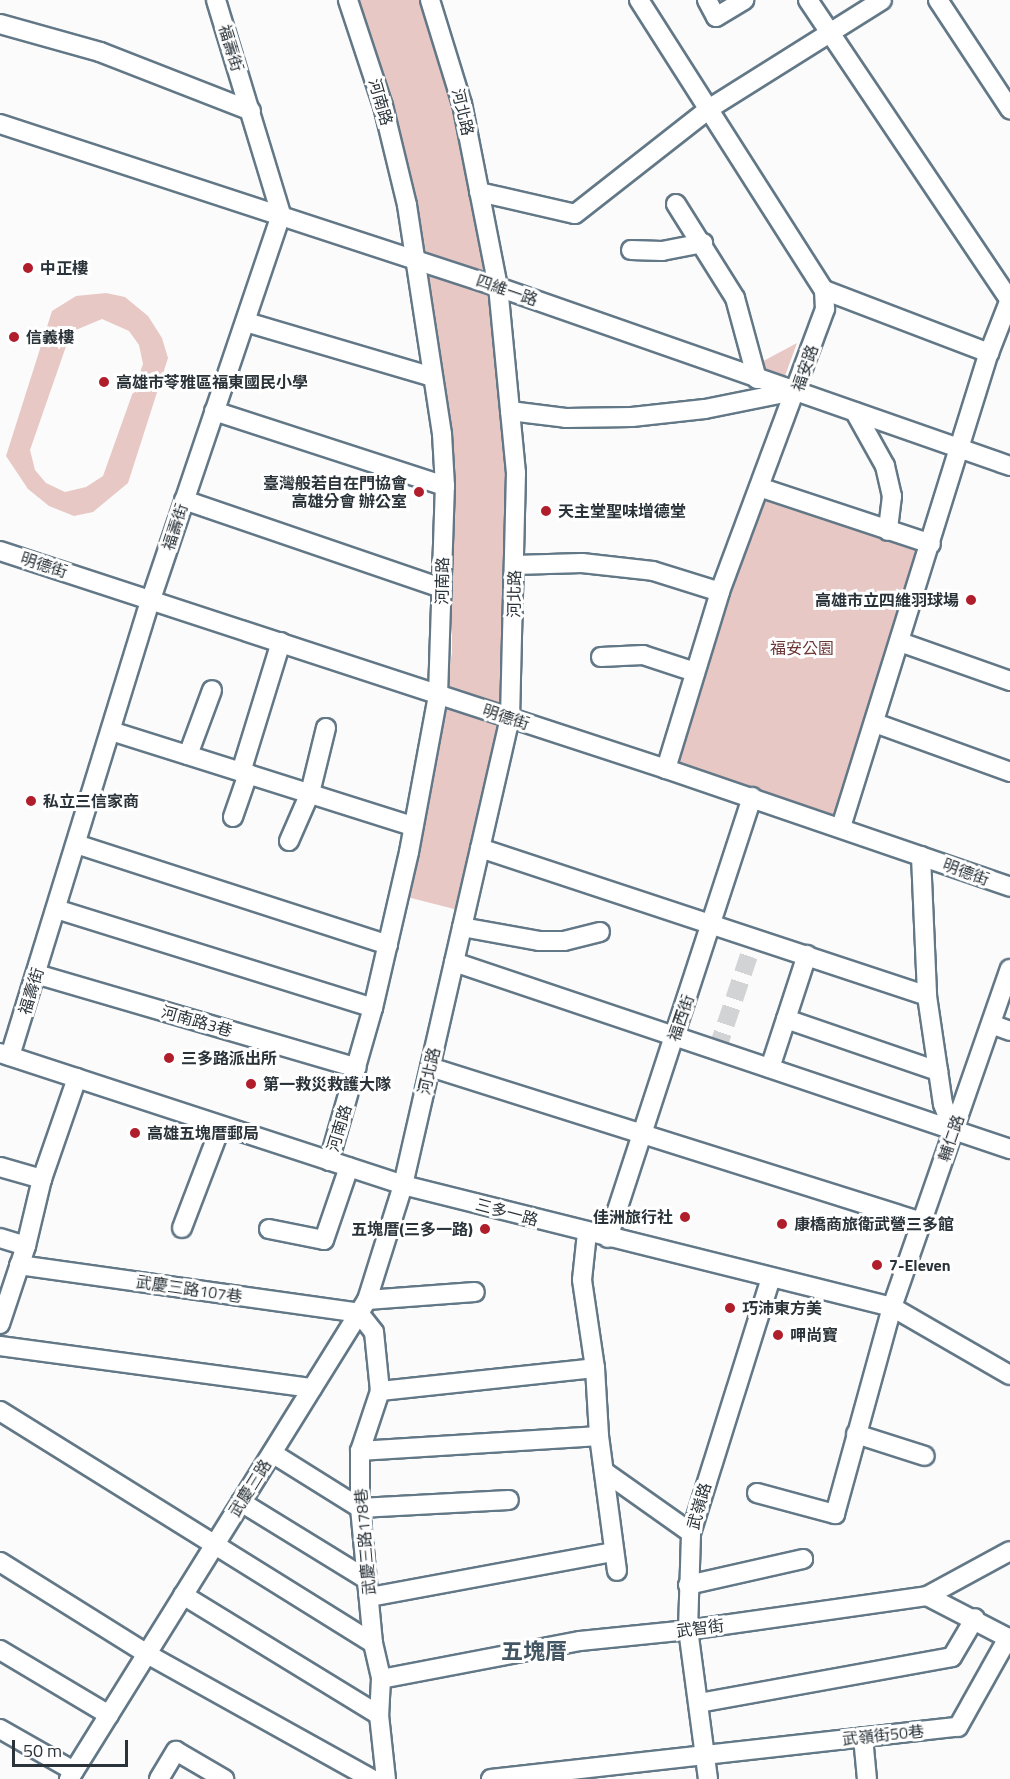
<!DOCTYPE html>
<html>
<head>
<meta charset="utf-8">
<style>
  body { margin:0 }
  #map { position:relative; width:1010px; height:1779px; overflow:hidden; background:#fbfbfb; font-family:"Titillium Web","Noto Sans TC",sans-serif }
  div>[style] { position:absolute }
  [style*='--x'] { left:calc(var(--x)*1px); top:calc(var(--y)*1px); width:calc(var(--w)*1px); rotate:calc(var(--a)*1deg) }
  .green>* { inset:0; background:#e7c8c5 }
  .minor-tunnel>* { height:18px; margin-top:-9px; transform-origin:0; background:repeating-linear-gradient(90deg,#d1d3d4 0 18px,transparent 0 27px) }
  .roads { filter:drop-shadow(2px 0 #637887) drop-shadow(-2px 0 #637887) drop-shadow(0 2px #637887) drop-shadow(0 -2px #637887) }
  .minor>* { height:18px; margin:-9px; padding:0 9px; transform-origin:9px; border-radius:9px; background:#fff }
  .dots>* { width:16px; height:16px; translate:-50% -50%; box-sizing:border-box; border:3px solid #fff; border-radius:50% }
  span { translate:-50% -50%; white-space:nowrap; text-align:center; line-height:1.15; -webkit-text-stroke:6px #fff; paint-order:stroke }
  .street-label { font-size:16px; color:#2a3339 }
  .poi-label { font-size:16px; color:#2a3339; font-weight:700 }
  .left { translate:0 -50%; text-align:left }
  .right { translate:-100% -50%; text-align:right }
  .park-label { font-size:16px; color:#6b3635 }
  .district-label { font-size:22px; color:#425663; font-weight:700 }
  .scale { position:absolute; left:12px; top:1740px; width:116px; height:27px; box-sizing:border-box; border:3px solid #2a3339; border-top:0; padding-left:8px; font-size:18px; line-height:21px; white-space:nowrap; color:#2a3339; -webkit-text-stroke:4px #fff; paint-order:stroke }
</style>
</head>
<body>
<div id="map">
  <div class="green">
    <i style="clip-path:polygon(355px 0,421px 0,456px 105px,490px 277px,509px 471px,503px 711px,462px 911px,407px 897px,452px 653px,452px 446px,415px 205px)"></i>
    <i style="clip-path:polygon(evenodd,106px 293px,125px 297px,148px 316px,162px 338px,168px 358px,128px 483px,93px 512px,74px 516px,49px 506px,28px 489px,6px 456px,52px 311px,76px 296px,106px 293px,102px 319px,129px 331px,139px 345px,143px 364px,103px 476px,86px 487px,65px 492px,46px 483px,35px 470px,30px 450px,71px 332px,102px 319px)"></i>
    <i style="clip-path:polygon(797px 343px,785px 376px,756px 365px)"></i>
    <i style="clip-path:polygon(762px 495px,925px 549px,836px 817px,674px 763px)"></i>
  </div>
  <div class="minor-tunnel">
    <i style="--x:717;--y:1050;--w:118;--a:-71.3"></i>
  </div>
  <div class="roads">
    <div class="minor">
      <i style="--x:639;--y:0;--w:344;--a:57.5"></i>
      <i style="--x:824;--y:290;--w:19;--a:87"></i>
      <i style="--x:825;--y:309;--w:302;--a:110.4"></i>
      <i style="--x:720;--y:592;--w:185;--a:107"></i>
      <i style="--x:707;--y:0;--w:19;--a:62"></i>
      <i style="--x:716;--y:17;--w:33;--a:-31"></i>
      <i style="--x:808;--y:0;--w:360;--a:56.1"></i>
      <i style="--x:938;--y:0;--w:131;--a:56.6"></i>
      <i style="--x:0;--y:24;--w:104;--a:15.6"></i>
      <i style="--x:100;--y:52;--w:162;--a:21.3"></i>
      <i style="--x:0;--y:124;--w:524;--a:18.12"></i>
      <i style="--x:498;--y:287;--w:542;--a:19.27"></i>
      <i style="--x:479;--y:192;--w:98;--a:12.9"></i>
      <i style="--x:575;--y:214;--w:172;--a:-38.1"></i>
      <i style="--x:710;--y:108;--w:203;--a:-32.1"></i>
      <i style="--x:676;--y:204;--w:111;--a:57.9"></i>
      <i style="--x:735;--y:298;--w:84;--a:74.8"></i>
      <i style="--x:631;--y:250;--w:31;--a:2"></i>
      <i style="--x:662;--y:251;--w:42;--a:-11"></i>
      <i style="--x:824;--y:290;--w:177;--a:20.9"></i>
      <i style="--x:246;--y:322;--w:195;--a:16.4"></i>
      <i style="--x:214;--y:411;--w:243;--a:18"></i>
      <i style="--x:510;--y:411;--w:56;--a:7.1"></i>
      <i style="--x:566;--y:418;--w:66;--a:-0.9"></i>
      <i style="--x:632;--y:417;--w:73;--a:-6.3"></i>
      <i style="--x:705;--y:409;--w:91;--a:-11.4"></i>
      <i style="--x:855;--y:412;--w:62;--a:60.9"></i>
      <i style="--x:885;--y:466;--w:31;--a:77"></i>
      <i style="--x:892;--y:496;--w:35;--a:97"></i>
      <i style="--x:759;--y:487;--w:181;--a:18.3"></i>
      <i style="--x:184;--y:500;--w:272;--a:18.9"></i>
      <i style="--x:0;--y:551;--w:701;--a:18.12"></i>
      <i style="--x:666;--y:769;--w:364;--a:18.9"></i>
      <i style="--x:515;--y:565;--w:67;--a:-1.7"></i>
      <i style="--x:582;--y:563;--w:71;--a:6.4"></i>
      <i style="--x:653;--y:571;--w:70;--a:17.4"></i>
      <i style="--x:900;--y:642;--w:117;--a:19.5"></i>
      <i style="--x:601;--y:657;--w:42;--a:-2.7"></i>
      <i style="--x:643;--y:655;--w:55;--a:18.1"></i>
      <i style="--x:875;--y:723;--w:144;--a:19.9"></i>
      <i style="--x:111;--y:731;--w:317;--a:17.5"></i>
      <i style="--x:188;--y:755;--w:69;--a:-69.7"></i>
      <i style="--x:241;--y:772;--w:136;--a:-72.9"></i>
      <i style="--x:233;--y:817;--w:46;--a:-70.8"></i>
      <i style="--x:841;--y:827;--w:497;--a:-72.7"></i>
      <i style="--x:989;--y:353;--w:58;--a:-68.7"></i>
      <i style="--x:289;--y:841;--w:52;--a:-66.4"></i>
      <i style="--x:310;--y:793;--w:67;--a:-76.2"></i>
      <i style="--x:76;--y:844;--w:328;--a:17.9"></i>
      <i style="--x:480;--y:848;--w:471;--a:18.3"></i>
      <i style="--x:921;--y:856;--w:140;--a:87.5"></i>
      <i style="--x:927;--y:996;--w:109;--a:81.6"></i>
      <i style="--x:943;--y:1104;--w:28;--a:69"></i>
      <i style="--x:56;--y:909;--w:332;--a:17.3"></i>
      <i style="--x:462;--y:927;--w:78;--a:10.3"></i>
      <i style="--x:539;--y:941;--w:25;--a:0"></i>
      <i style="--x:564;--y:941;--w:37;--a:-14"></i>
      <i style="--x:454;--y:962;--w:587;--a:18.59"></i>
      <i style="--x:36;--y:974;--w:334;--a:16.3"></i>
      <i style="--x:786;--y:1019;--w:161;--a:18.9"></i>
      <i style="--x:991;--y:1024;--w:20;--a:20"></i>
      <i style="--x:0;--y:1053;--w:424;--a:18.1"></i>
      <i style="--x:403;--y:1185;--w:504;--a:14.01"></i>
      <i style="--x:892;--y:1307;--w:136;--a:30"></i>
      <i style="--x:10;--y:1056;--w:478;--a:-72.9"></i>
      <i style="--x:151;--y:599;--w:406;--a:-71.3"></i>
      <i style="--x:281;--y:214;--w:224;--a:-106.9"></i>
      <i style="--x:430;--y:1067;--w:516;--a:17.49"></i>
      <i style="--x:770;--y:1068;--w:119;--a:-71.9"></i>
      <i style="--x:329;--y:1161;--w:159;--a:-74"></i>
      <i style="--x:373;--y:1008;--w:160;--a:-77"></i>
      <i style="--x:409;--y:852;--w:160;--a:-79.5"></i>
      <i style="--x:438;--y:695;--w:209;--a:-88.1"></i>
      <i style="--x:445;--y:486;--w:52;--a:-93.3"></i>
      <i style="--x:442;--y:434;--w:232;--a:-98.7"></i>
      <i style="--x:407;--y:205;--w:102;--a:-103.6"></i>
      <i style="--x:383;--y:106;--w:112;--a:-108.3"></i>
      <i style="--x:0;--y:1167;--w:44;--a:15.9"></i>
      <i style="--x:182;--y:1228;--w:109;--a:-69.1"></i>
      <i style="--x:269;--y:1229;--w:56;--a:11.3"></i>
      <i style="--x:324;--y:1240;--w:77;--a:-71.1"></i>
      <i style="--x:587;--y:1233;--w:47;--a:96.1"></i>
      <i style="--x:582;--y:1280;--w:89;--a:81.6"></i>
      <i style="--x:595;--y:1368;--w:68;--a:86.6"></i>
      <i style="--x:599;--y:1436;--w:136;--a:82.4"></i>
      <i style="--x:0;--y:1238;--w:27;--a:17"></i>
      <i style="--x:608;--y:1238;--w:464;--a:-71.9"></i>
      <i style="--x:19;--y:1265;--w:343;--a:8"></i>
      <i style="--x:359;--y:1313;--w:24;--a:52"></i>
      <i style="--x:374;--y:1332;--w:59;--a:84.2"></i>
      <i style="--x:380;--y:1391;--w:63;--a:108.4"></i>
      <i style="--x:360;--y:1451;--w:57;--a:90"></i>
      <i style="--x:360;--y:1508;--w:136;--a:84.5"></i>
      <i style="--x:373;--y:1643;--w:37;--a:77"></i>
      <i style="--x:381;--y:1679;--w:36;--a:93"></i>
      <i style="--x:379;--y:1715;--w:64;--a:83.8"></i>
      <i style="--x:367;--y:1300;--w:108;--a:-4.2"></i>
      <i style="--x:0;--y:1324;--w:82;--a:-71.6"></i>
      <i style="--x:26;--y:1246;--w:69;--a:-76.6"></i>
      <i style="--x:42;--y:1179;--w:107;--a:-70.9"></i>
      <i style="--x:0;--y:1346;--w:315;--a:7.7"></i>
      <i style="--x:380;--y:1391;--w:216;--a:-6.1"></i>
      <i style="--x:0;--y:1411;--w:439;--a:31.9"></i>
      <i style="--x:856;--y:1434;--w:72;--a:17.7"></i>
      <i style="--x:360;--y:1451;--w:239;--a:-3.6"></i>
      <i style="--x:272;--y:1453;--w:104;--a:32"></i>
      <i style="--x:360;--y:1508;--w:149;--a:-3.1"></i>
      <i style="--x:605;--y:1472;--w:105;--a:35.3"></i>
      <i style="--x:757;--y:1493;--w:81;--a:15.1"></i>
      <i style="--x:835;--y:1514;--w:215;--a:-74.6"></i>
      <i style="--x:892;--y:1307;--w:358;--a:-70.8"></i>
      <i style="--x:241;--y:1502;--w:147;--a:31.6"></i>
      <i style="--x:0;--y:1562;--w:173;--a:32"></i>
      <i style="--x:147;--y:1654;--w:257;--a:29.1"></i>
      <i style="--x:688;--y:1585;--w:118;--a:-12.7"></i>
      <i style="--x:183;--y:1595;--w:230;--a:31.5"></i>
      <i style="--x:927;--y:1596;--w:94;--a:-28.5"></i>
      <i style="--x:370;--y:1597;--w:247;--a:-10.5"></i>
      <i style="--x:0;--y:1650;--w:127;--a:30.8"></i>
      <i style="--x:381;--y:1679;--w:203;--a:-10.8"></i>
      <i style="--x:580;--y:1641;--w:109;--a:-5.8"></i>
      <i style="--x:688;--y:1630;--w:241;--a:-8.1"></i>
      <i style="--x:927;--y:1596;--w:93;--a:27.4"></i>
      <i style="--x:699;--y:1703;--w:257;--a:-10.3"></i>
      <i style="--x:952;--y:1657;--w:45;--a:-59.5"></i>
      <i style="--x:0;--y:1729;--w:85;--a:29.6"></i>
      <i style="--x:863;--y:1737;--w:42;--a:84.6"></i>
      <i style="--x:69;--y:1779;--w:564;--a:-58.11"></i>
      <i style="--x:367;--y:1300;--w:121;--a:-72.6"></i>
      <i style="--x:403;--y:1185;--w:479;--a:-77.1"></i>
      <i style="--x:510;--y:718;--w:245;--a:-88.6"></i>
      <i style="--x:516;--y:473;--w:187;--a:-95.5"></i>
      <i style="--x:498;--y:287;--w:187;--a:-101.1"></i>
      <i style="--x:462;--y:104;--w:109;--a:-107.1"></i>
      <i style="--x:159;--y:1779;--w:33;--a:-59"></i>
      <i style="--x:176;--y:1751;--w:56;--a:30.3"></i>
      <i style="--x:491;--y:1779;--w:470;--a:-6.4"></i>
      <i style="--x:958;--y:1727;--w:102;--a:-60.7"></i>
      <i style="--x:708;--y:1779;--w:150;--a:-97.6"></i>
      <i style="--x:688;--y:1630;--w:97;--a:-88.2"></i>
      <i style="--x:691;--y:1533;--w:267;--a:-72.6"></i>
    </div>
  </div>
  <div class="dots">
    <i style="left:28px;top:268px;background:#b01d2b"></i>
    <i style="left:14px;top:337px;background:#b01d2b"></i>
    <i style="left:104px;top:382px;background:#b01d2b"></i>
    <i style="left:419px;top:492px;background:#b01d2b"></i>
    <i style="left:546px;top:511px;background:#b01d2b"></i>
    <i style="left:971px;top:600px;background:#b01d2b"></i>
    <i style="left:31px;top:801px;background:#b01d2b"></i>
    <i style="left:169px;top:1058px;background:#b01d2b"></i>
    <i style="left:251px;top:1084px;background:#b01d2b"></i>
    <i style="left:135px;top:1133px;background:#b01d2b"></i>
    <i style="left:685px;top:1217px;background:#b01d2b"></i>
    <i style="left:782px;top:1224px;background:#b01d2b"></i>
    <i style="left:485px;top:1229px;background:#b01d2b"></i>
    <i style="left:877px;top:1265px;background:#b01d2b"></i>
    <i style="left:730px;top:1308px;background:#b01d2b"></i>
    <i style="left:778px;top:1335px;background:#b01d2b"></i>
  </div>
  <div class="street-label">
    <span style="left:231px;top:48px;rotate:73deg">福壽街</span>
    <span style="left:381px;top:102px;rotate:74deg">河南路</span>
    <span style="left:463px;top:112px;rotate:77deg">河北路</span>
    <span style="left:507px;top:290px;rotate:19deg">四維一路</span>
    <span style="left:805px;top:368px;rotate:-71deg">福安路</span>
    <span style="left:175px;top:527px;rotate:-72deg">福壽街</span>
    <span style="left:44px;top:565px;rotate:18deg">明德街</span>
    <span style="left:442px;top:581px;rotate:-89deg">河南路</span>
    <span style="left:514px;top:594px;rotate:-89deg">河北路</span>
    <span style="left:506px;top:717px;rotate:18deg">明德街</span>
    <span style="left:966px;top:872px;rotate:20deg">明德街</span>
    <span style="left:31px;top:991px;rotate:-73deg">福壽街</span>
    <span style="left:681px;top:1018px;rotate:-71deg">福西街</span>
    <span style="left:197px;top:1021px;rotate:16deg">河南路3巷</span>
    <span style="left:429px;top:1071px;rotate:-77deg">河北路</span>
    <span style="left:339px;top:1128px;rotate:-73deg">河南路</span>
    <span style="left:951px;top:1138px;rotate:-71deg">輔仁路</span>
    <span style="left:507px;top:1212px;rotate:15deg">三多一路</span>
    <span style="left:189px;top:1289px;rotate:8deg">武慶三路107巷</span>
    <span style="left:250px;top:1488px;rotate:-58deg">武慶三路</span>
    <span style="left:699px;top:1506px;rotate:-74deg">武嶺路</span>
    <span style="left:365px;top:1542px;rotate:-95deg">武慶三路178巷</span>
    <span style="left:700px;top:1628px;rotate:-7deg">武智街</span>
    <span style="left:883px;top:1735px;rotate:-6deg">武嶺街50巷</span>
  </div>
  <div class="poi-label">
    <span class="left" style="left:40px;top:268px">中正樓</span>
    <span class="left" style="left:26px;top:337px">信義樓</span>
    <span class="left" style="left:116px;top:382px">高雄市苓雅區福東國民小學</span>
    <span class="right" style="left:407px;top:492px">臺灣般若自在門協會<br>高雄分會 辦公室</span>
    <span class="left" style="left:558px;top:511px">天主堂聖味增德堂</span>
    <span class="right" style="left:959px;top:600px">高雄市立四維羽球場</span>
    <span class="left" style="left:43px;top:801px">私立三信家商</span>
    <span class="left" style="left:181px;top:1058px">三多路派出所</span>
    <span class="left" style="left:263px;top:1084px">第一救災救護大隊</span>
    <span class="left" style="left:147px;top:1133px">高雄五塊厝郵局</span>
    <span class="right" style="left:673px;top:1217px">佳洲旅行社</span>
    <span class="left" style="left:794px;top:1224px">康橋商旅衛武營三多館</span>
    <span class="right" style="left:473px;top:1229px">五塊厝(三多一路)</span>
    <span class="left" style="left:889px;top:1265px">7-Eleven</span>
    <span class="left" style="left:742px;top:1308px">巧沛東方美</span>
    <span class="left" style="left:790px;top:1335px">呷尚寶</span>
  </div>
  <div class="park-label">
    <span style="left:802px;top:648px">福安公園</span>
  </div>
  <div class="district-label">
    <span style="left:534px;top:1652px">五塊厝</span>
  </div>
  <div class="scale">50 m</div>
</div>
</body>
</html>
